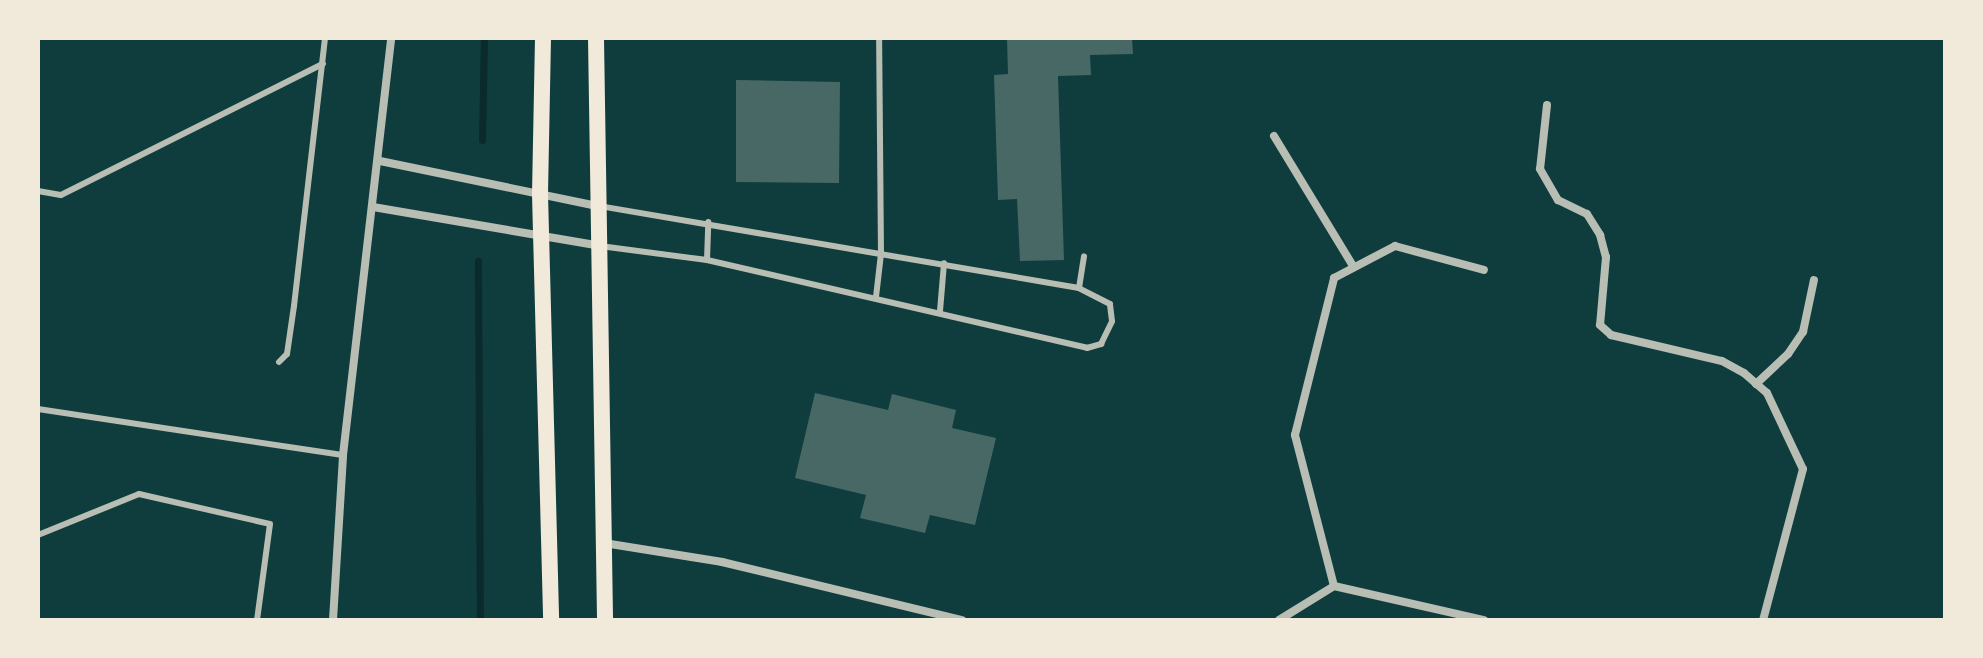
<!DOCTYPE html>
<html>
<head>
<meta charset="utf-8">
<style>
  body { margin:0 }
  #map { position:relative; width:1983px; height:658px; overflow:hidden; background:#0f3d3e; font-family:"Sofia Sans Condensed",sans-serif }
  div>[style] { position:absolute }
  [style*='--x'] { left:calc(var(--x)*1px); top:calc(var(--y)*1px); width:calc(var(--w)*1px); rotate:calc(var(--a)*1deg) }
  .stream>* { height:7px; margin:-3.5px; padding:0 3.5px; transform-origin:3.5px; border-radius:3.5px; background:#0a2a2b }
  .building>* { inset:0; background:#486865 }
  .service>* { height:6px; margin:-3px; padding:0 3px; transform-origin:3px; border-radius:3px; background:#b8beb3 }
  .minor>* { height:8px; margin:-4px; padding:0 4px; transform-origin:4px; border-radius:4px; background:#b8beb3 }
  .secondary>* { height:16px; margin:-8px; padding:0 8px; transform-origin:8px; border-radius:8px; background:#f1e9da }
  span { translate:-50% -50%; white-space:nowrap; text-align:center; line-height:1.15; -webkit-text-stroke:6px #f1e9da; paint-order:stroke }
  .frame { position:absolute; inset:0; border:40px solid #f1e9da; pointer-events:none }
</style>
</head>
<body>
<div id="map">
  <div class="stream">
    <i style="--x:482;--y:140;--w:102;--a:-88.9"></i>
    <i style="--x:478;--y:261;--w:359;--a:89.7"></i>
  </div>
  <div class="building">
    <i style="clip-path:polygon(1007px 38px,1132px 38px,1133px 54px,1090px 55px,1091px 75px,1058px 76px,1064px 260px,1020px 261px,1017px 199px,998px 200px,994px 75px,1008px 74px)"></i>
    <i style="clip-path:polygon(736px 80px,840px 82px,839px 183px,736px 182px)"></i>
    <i style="clip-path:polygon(815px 393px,888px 410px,892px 394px,956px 410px,952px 428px,996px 438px,975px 525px,930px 515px,925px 533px,860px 518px,866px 495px,795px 478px)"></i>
  </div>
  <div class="service">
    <i style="--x:38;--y:191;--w:23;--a:10"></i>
    <i style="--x:61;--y:195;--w:293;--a:-26.6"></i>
    <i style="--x:600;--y:246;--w:108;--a:7.5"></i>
    <i style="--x:707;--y:260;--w:390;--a:13"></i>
    <i style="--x:1087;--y:348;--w:15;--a:-16"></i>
    <i style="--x:1101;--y:344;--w:25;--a:-64"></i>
    <i style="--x:1112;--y:321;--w:17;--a:-97"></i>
    <i style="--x:1110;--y:304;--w:35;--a:-153"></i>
    <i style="--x:1079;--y:288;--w:486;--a:-170.3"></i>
    <i style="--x:707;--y:260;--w:38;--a:-88"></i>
    <i style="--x:1079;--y:288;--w:32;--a:-81"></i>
    <i style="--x:876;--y:297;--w:43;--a:-83.4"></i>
    <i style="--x:881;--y:254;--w:216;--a:-90.5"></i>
    <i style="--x:940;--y:311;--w:48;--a:-85.2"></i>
    <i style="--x:279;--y:362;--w:11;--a:-45"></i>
    <i style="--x:287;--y:354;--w:49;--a:-81.7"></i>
    <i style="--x:294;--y:306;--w:270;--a:-83.4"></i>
    <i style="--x:38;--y:409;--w:308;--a:8.6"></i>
    <i style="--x:38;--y:535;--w:109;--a:-22.1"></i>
    <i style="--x:139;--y:494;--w:134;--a:12.9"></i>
    <i style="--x:270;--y:524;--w:97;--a:97.7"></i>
  </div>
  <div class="minor">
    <i style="--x:1547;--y:105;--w:64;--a:96.2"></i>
    <i style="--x:1540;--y:169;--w:36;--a:60"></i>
    <i style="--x:1558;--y:200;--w:32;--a:26"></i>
    <i style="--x:1587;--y:214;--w:25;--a:58"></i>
    <i style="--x:1600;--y:235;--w:23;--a:75"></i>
    <i style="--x:1606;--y:257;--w:68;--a:95"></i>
    <i style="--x:1600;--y:325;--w:15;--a:42"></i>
    <i style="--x:1611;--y:335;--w:114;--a:13.2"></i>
    <i style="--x:1722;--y:361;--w:25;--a:29"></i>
    <i style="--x:1744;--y:373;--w:30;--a:41"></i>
    <i style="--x:1767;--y:393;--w:84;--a:64.7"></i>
    <i style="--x:1803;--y:469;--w:156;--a:104.8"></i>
    <i style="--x:1274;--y:136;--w:152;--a:58.7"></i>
    <i style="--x:380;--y:161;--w:223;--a:11.7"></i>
    <i style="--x:373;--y:207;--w:230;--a:9.7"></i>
    <i style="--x:1756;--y:384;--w:44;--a:-43.2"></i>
    <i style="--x:1788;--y:354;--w:27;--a:-56"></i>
    <i style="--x:1803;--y:332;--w:53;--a:-78.1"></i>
    <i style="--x:604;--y:543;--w:120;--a:9.1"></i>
    <i style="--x:722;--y:562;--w:247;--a:13.6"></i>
    <i style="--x:1334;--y:586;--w:156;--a:-104.5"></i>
    <i style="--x:1295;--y:435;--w:162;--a:-76"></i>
    <i style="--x:1334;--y:278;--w:69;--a:-27.7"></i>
    <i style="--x:1395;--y:246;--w:92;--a:15.1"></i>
    <i style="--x:333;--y:620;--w:165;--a:-86.5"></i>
    <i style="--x:343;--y:455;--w:420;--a:-83.4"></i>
    <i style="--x:1279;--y:620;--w:65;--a:-31.7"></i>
    <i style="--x:1334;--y:586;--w:154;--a:12.8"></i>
  </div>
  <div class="secondary">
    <i style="--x:543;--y:38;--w:156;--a:91.1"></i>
    <i style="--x:540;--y:194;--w:426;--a:88.5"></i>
    <i style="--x:596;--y:38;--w:582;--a:89.11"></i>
  </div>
  <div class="frame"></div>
</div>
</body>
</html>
